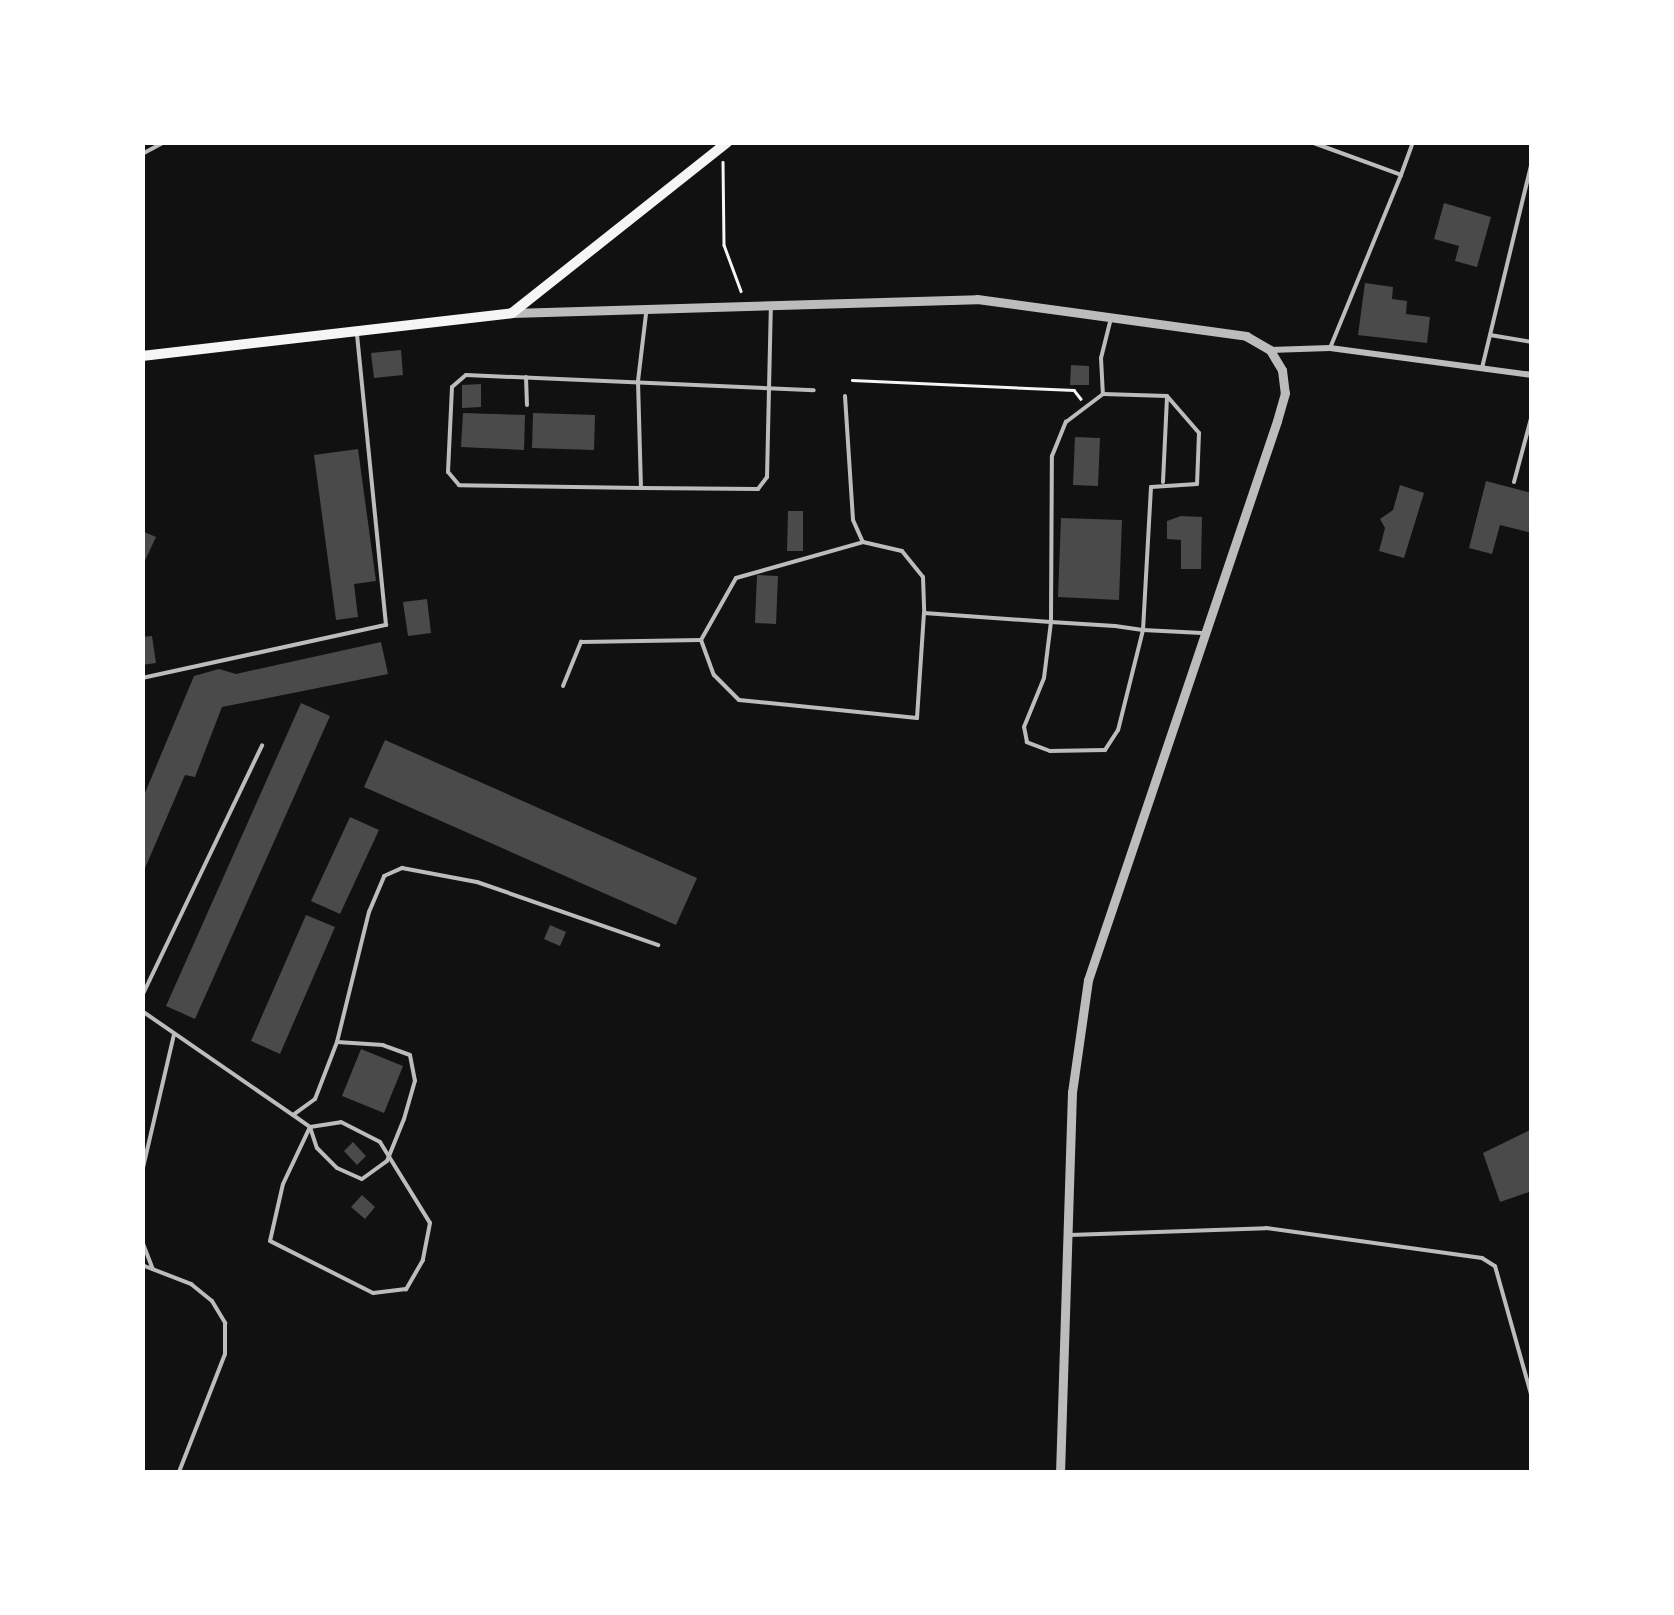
<!DOCTYPE html>
<html>
<head>
<meta charset="utf-8">
<style>
  body { margin:0 }
  #map { position:relative; width:1674px; height:1615px; overflow:hidden; background:#111; font-family:"Work Sans",sans-serif }
  div>[style] { position:absolute }
  [style*='--x'] { left:calc(var(--x)*1px); top:calc(var(--y)*1px); width:calc(var(--w)*1px); rotate:calc(var(--a)*1deg) }
  .building>* { inset:0; background:#4a4a4a }
  .path>* { height:2.5px; margin:-1.25px; padding:0 1.25px; transform-origin:1.25px; border-radius:1.25px; background:#f5f5f5 }
  .service>* { height:4px; margin:-2px; padding:0 2px; transform-origin:2px; border-radius:2px; background:#bcbcbc }
  .minor>* { height:6px; margin:-3px; padding:0 3px; transform-origin:3px; border-radius:3px; background:#bcbcbc }
  .tertiary>* { height:9px; margin:-4.5px; padding:0 4.5px; transform-origin:4.5px; border-radius:4.5px; background:#bcbcbc }
  .secondary>* { height:10px; margin:-5px; padding:0 5px; transform-origin:5px; border-radius:5px; background:#f5f5f5 }
  span { translate:-50% -50%; white-space:nowrap; text-align:center; line-height:1.15; -webkit-text-stroke:9px #fff; paint-order:stroke }
  .frame { position:absolute; inset:0; border:145px solid #fff; pointer-events:none }
</style>
</head>
<body>
<div id="map">
  <div class="building">
    <i style="clip-path:polygon(1444px 203px,1491px 217px,1477px 267px,1455px 261px,1459px 246px,1434px 239px)"></i>
    <i style="clip-path:polygon(1365px 283px,1393px 287px,1392px 299px,1407px 301px,1406px 314px,1430px 317px,1427px 343px,1358px 335px)"></i>
    <i style="clip-path:polygon(401px 350px,403px 375px,374px 378px,371px 353px)"></i>
    <i style="clip-path:polygon(1071px 365px,1089px 366px,1089px 385px,1070px 385px)"></i>
    <i style="clip-path:polygon(481px 384px,481px 407px,462px 408px,462px 385px)"></i>
    <i style="clip-path:polygon(463px 413px,525px 415px,524px 450px,461px 447px)"></i>
    <i style="clip-path:polygon(533px 413px,595px 415px,594px 450px,532px 448px)"></i>
    <i style="clip-path:polygon(1075px 437px,1100px 438px,1098px 486px,1073px 485px)"></i>
    <i style="clip-path:polygon(358px 449px,376px 581px,354px 584px,358px 617px,336px 620px,314px 455px)"></i>
    <i style="clip-path:polygon(1486px 481px,1532px 493px,1532px 533px,1500px 525px,1492px 554px,1469px 548px)"></i>
    <i style="clip-path:polygon(1400px 485px,1424px 493px,1404px 558px,1379px 551px,1385px 528px,1380px 519px,1393px 510px)"></i>
    <i style="clip-path:polygon(788px 511px,803px 511px,803px 551px,787px 551px)"></i>
    <i style="clip-path:polygon(1181px 516px,1202px 517px,1201px 569px,1181px 569px,1181px 540px,1167px 539px,1167px 521px)"></i>
    <i style="clip-path:polygon(1061px 518px,1122px 520px,1119px 600px,1058px 597px)"></i>
    <i style="clip-path:polygon(142px 531px,156px 537px,142px 567px)"></i>
    <i style="clip-path:polygon(757px 575px,778px 576px,776px 624px,755px 623px)"></i>
    <i style="clip-path:polygon(427px 599px,431px 633px,408px 636px,403px 602px)"></i>
    <i style="clip-path:polygon(152px 636px,156px 663px,142px 665px,142px 637px)"></i>
    <i style="clip-path:polygon(381px 642px,388px 674px,222px 707px,195px 777px,185px 775px,142px 875px,142px 800px,194px 676px,219px 669px,236px 674px)"></i>
    <i style="clip-path:polygon(301px 703px,330px 716px,195px 1019px,166px 1006px)"></i>
    <i style="clip-path:polygon(385px 740px,697px 878px,676px 925px,364px 787px)"></i>
    <i style="clip-path:polygon(350px 817px,379px 830px,340px 914px,311px 901px)"></i>
    <i style="clip-path:polygon(306px 915px,335px 927px,280px 1054px,251px 1041px)"></i>
    <i style="clip-path:polygon(550px 925px,566px 932px,560px 946px,544px 939px)"></i>
    <i style="clip-path:polygon(361px 1049px,403px 1066px,384px 1113px,342px 1096px)"></i>
    <i style="clip-path:polygon(1532px 1129px,1532px 1191px,1500px 1202px,1483px 1153px)"></i>
    <i style="clip-path:polygon(353px 1142px,366px 1156px,357px 1165px,344px 1151px)"></i>
    <i style="clip-path:polygon(362px 1195px,375px 1207px,365px 1219px,351px 1207px)"></i>
  </div>
  <div class="path">
    <i style="--x:723;--y:162;--w:83;--a:89.3"></i>
    <i style="--x:724;--y:245;--w:49;--a:69.7"></i>
    <i style="--x:852;--y:380;--w:222;--a:2.6"></i>
    <i style="--x:1074;--y:390;--w:11;--a:52"></i>
  </div>
  <div class="service">
    <i style="--x:1311;--y:142;--w:96;--a:20.1"></i>
    <i style="--x:1401;--y:175;--w:187;--a:112.3"></i>
    <i style="--x:142;--y:154;--w:26;--a:-28"></i>
    <i style="--x:1401;--y:175;--w:35;--a:-70"></i>
    <i style="--x:646;--y:314;--w:67;--a:96.8"></i>
    <i style="--x:638;--y:381;--w:107;--a:88.4"></i>
    <i style="--x:641;--y:488;--w:117;--a:0.5"></i>
    <i style="--x:758;--y:489;--w:15;--a:-53"></i>
    <i style="--x:767;--y:477;--w:170;--a:-88.7"></i>
    <i style="--x:1111;--y:318;--w:41;--a:104"></i>
    <i style="--x:1101;--y:358;--w:36;--a:87"></i>
    <i style="--x:1103;--y:394;--w:64;--a:1.8"></i>
    <i style="--x:1167;--y:396;--w:49;--a:49.1"></i>
    <i style="--x:1199;--y:433;--w:51;--a:92.2"></i>
    <i style="--x:1197;--y:484;--w:46;--a:176.3"></i>
    <i style="--x:1151;--y:487;--w:143;--a:93.2"></i>
    <i style="--x:1143;--y:630;--w:59;--a:2.9"></i>
    <i style="--x:1490;--y:335;--w:43;--a:9.5"></i>
    <i style="--x:1482;--y:368;--w:212;--a:-76.4"></i>
    <i style="--x:526;--y:377;--w:28;--a:88"></i>
    <i style="--x:845;--y:396;--w:124;--a:86.3"></i>
    <i style="--x:853;--y:520;--w:24;--a:66"></i>
    <i style="--x:1163;--y:482;--w:85;--a:-87.3"></i>
    <i style="--x:1514;--y:482;--w:69;--a:-75"></i>
    <i style="--x:641;--y:488;--w:182;--a:-179.1"></i>
    <i style="--x:459;--y:485;--w:17;--a:-130"></i>
    <i style="--x:448;--y:472;--w:85;--a:-87.3"></i>
    <i style="--x:452;--y:387;--w:18;--a:-41"></i>
    <i style="--x:466;--y:375;--w:348;--a:2.5"></i>
    <i style="--x:701;--y:640;--w:71;--a:-60.6"></i>
    <i style="--x:736;--y:578;--w:132;--a:-15.8"></i>
    <i style="--x:863;--y:542;--w:40;--a:13"></i>
    <i style="--x:902;--y:551;--w:33;--a:51"></i>
    <i style="--x:923;--y:577;--w:36;--a:88"></i>
    <i style="--x:142;--y:678;--w:250;--a:-12.3"></i>
    <i style="--x:386;--y:625;--w:292;--a:-95.7"></i>
    <i style="--x:563;--y:686;--w:48;--a:-67.8"></i>
    <i style="--x:581;--y:642;--w:120;--a:-1"></i>
    <i style="--x:701;--y:640;--w:37;--a:70"></i>
    <i style="--x:714;--y:675;--w:35;--a:45"></i>
    <i style="--x:739;--y:700;--w:179;--a:5.8"></i>
    <i style="--x:917;--y:718;--w:105;--a:-86.2"></i>
    <i style="--x:924;--y:613;--w:127;--a:4.1"></i>
    <i style="--x:1051;--y:622;--w:64;--a:3.6"></i>
    <i style="--x:1115;--y:626;--w:28;--a:8"></i>
    <i style="--x:1143;--y:630;--w:103;--a:104"></i>
    <i style="--x:1118;--y:730;--w:24;--a:123"></i>
    <i style="--x:1105;--y:750;--w:55;--a:179"></i>
    <i style="--x:1050;--y:751;--w:25;--a:-159"></i>
    <i style="--x:1027;--y:742;--w:15;--a:-101"></i>
    <i style="--x:1024;--y:727;--w:53;--a:-67.8"></i>
    <i style="--x:1044;--y:678;--w:56;--a:-82.9"></i>
    <i style="--x:1051;--y:622;--w:166;--a:-89.7"></i>
    <i style="--x:1052;--y:456;--w:37;--a:-68"></i>
    <i style="--x:1066;--y:422;--w:46;--a:-37.1"></i>
    <i style="--x:142;--y:996;--w:278;--a:-64.4"></i>
    <i style="--x:142;--y:1011;--w:183;--a:34.6"></i>
    <i style="--x:293;--y:1115;--w:21;--a:35"></i>
    <i style="--x:310;--y:1127;--w:22;--a:72"></i>
    <i style="--x:317;--y:1148;--w:28;--a:45"></i>
    <i style="--x:337;--y:1168;--w:27;--a:24"></i>
    <i style="--x:362;--y:1179;--w:31;--a:-36"></i>
    <i style="--x:387;--y:1161;--w:45;--a:-68"></i>
    <i style="--x:404;--y:1119;--w:40;--a:-74"></i>
    <i style="--x:415;--y:1081;--w:26;--a:-101"></i>
    <i style="--x:410;--y:1055;--w:29;--a:-160"></i>
    <i style="--x:383;--y:1045;--w:46;--a:-176.3"></i>
    <i style="--x:337;--y:1042;--w:61;--a:111.1"></i>
    <i style="--x:315;--y:1099;--w:27;--a:144"></i>
    <i style="--x:337;--y:1042;--w:134;--a:-76.2"></i>
    <i style="--x:369;--y:912;--w:39;--a:-67"></i>
    <i style="--x:384;--y:876;--w:20;--a:-24"></i>
    <i style="--x:402;--y:868;--w:76;--a:10.6"></i>
    <i style="--x:477;--y:882;--w:192;--a:19.2"></i>
    <i style="--x:341;--y:1122;--w:44;--a:27.1"></i>
    <i style="--x:380;--y:1142;--w:95;--a:58.3"></i>
    <i style="--x:430;--y:1223;--w:38;--a:101"></i>
    <i style="--x:423;--y:1260;--w:34;--a:120"></i>
    <i style="--x:406;--y:1289;--w:33;--a:173"></i>
    <i style="--x:373;--y:1293;--w:115;--a:-153.2"></i>
    <i style="--x:270;--y:1241;--w:58;--a:-77.2"></i>
    <i style="--x:283;--y:1184;--w:63;--a:-64.7"></i>
    <i style="--x:310;--y:1127;--w:31;--a:-9"></i>
    <i style="--x:142;--y:1172;--w:141;--a:-76.9"></i>
    <i style="--x:1070;--y:1235;--w:196;--a:-2"></i>
    <i style="--x:1266;--y:1228;--w:218;--a:7.9"></i>
    <i style="--x:1482;--y:1258;--w:15;--a:32"></i>
    <i style="--x:1495;--y:1266;--w:137;--a:74.3"></i>
    <i style="--x:142;--y:1241;--w:30;--a:69"></i>
    <i style="--x:142;--y:1265;--w:53;--a:21.2"></i>
    <i style="--x:191;--y:1284;--w:27;--a:39"></i>
    <i style="--x:212;--y:1301;--w:26;--a:59"></i>
    <i style="--x:225;--y:1323;--w:31;--a:90"></i>
    <i style="--x:225;--y:1354;--w:127;--a:111.3"></i>
  </div>
  <div class="minor">
    <i style="--x:1270;--y:350;--w:60;--a:-1.9"></i>
    <i style="--x:1330;--y:348;--w:204;--a:7.6"></i>
  </div>
  <div class="tertiary">
    <i style="--x:512;--y:313;--w:465;--a:-1.7"></i>
    <i style="--x:977;--y:299;--w:272;--a:7.8"></i>
    <i style="--x:1246;--y:336;--w:28;--a:30"></i>
    <i style="--x:1270;--y:350;--w:23;--a:59"></i>
    <i style="--x:1282;--y:370;--w:23;--a:83"></i>
    <i style="--x:1285;--y:393;--w:29;--a:106"></i>
    <i style="--x:1277;--y:421;--w:590;--a:108.68"></i>
    <i style="--x:1088;--y:980;--w:113;--a:98.1"></i>
    <i style="--x:1072;--y:1092;--w:380;--a:91.8"></i>
  </div>
  <div class="secondary">
    <i style="--x:142;--y:356;--w:372;--a:-6.6"></i>
    <i style="--x:512;--y:313;--w:275;--a:-38.4"></i>
  </div>
  <div class="frame"></div>
</div>
</body>
</html>
